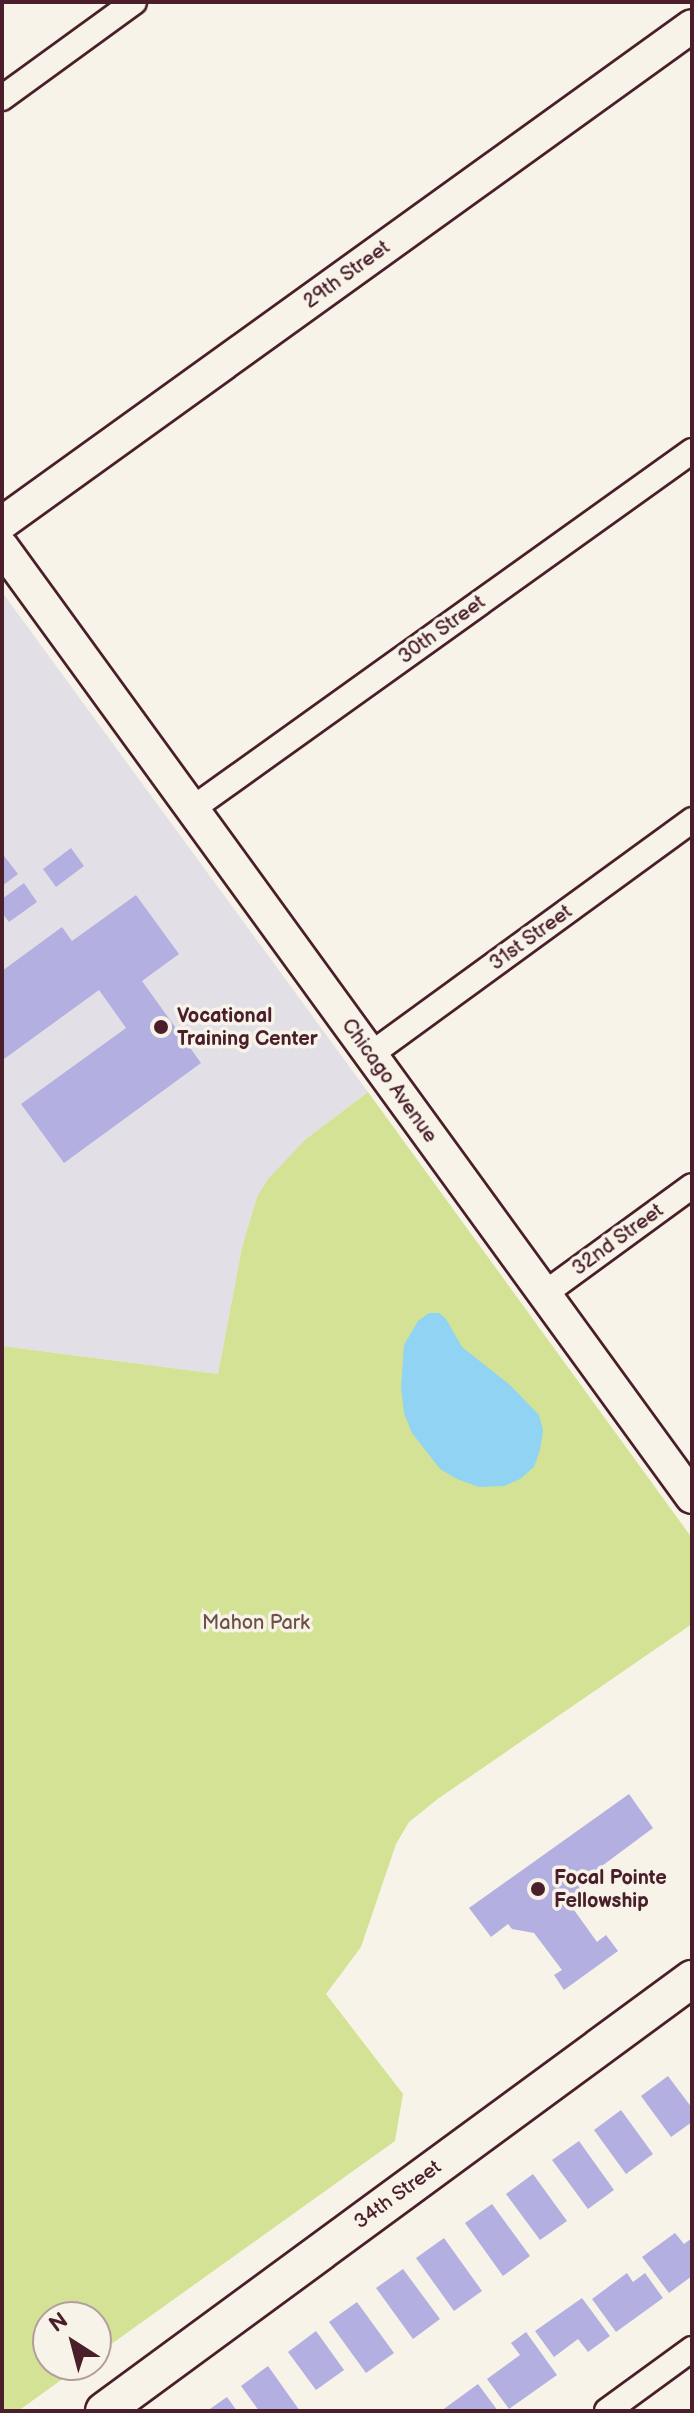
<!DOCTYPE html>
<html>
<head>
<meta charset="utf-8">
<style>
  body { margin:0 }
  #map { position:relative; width:694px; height:2413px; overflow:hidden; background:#f7f3e8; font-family:"Balsamiq Sans",sans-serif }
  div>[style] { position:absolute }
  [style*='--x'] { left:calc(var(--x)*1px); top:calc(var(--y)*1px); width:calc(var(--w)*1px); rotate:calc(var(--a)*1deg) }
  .built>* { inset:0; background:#e3dfe6 }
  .green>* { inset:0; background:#d4e295 }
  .water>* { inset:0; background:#90d3f2 }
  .building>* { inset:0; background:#b3afe1 }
  .roads { filter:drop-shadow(2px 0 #4a1f2b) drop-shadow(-2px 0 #4a1f2b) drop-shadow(0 2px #4a1f2b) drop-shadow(0 -2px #4a1f2b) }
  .minor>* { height:24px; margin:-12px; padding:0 12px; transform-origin:12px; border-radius:12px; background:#f7f3e8 }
  .tertiary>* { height:32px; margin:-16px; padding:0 16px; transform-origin:16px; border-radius:16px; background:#f7f3e8 }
  .secondary>* { height:36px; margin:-18px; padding:0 18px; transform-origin:18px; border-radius:18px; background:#f7f3e8 }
  .dots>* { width:22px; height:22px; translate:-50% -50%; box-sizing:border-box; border:4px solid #f7f3e8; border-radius:50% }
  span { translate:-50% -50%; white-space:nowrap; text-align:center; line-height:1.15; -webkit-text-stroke:7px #f7f3e8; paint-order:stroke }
  .street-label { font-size:20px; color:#4a1f2b }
  .poi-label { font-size:20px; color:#4a1f2b; font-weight:700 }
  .left { translate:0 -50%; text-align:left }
  .park-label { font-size:20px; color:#6c5046 }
  .frame { position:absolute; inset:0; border:4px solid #4a1f2b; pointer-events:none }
  .north { position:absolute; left:32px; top:2301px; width:80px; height:80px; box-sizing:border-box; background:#f7f3e8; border:2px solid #b29e9c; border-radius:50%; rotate:324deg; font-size:22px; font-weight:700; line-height:32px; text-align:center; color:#4a1f2b }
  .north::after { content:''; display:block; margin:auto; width:28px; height:36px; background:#4a1f2b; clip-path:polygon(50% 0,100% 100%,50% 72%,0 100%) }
</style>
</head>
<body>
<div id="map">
  <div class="built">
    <i style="clip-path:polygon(2px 592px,368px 1092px,306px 1139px,257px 1197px,242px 1247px,218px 1374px,2px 1346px)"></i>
  </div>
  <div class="green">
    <i style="clip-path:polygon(368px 1092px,692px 1538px,692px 1624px,439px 1798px,409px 1822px,396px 1844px,361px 1947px,326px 1994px,403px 2094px,395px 2141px,96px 2355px,96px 2317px,48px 2317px,48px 2365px,82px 2365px,18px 2411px,2px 2411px,2px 1346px,218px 1374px,242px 1247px,257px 1197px,268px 1179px,306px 1139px)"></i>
  </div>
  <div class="water">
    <i style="clip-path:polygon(429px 1313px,439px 1313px,446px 1319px,462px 1347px,510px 1385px,539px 1415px,543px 1430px,540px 1450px,534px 1467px,520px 1479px,504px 1486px,479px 1487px,457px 1479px,440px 1469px,412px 1433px,404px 1413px,401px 1387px,404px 1345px,418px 1321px)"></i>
  </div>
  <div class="building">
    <i style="clip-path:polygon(71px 848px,84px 866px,56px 887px,43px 869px)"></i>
    <i style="clip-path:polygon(4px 856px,18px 874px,2px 886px,2px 857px)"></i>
    <i style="clip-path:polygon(24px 883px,37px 902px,9px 922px,2px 913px,2px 899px)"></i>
    <i style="clip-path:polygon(136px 895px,179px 954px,142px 981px,201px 1063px,64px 1163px,21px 1104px,126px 1028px,99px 990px,4px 1059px,2px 971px,62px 927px,72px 941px)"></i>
    <i style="clip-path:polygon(629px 1794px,653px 1828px,579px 1883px,580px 1895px,574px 1910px,597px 1942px,606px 1935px,618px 1951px,564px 1990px,554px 1975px,562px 1970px,534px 1933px,512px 1929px,508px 1924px,491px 1937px,469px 1908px)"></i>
    <i style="clip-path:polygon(668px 2076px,692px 2108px,692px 2122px,671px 2137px,641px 2096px)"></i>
    <i style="clip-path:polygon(621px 2110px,653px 2154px,626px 2174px,594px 2130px)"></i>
    <i style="clip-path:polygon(579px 2141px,614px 2190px,588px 2209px,552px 2160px)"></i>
    <i style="clip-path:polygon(533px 2174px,567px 2221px,540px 2240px,506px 2194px)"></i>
    <i style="clip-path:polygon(492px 2204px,530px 2256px,503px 2276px,465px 2223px)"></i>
    <i style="clip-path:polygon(675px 2233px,684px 2244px,692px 2238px,692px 2276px,669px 2293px,642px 2257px)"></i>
    <i style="clip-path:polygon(444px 2238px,482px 2291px,454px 2311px,416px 2258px)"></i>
    <i style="clip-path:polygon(403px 2269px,440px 2319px,413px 2339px,376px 2288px)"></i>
    <i style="clip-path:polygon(627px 2273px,633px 2282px,645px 2273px,663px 2298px,616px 2332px,592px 2299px)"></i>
    <i style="clip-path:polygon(582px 2298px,610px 2336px,588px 2352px,578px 2339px,554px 2357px,535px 2331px)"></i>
    <i style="clip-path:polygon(357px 2302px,394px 2353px,366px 2373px,329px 2322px)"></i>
    <i style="clip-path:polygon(316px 2331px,344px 2370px,316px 2390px,288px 2352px)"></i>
    <i style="clip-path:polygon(526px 2332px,557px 2375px,509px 2409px,487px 2379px,520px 2355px,511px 2343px)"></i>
    <i style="clip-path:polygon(268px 2366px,300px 2411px,259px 2411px,241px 2386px)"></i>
    <i style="clip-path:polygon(478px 2384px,498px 2411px,441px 2411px)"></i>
    <i style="clip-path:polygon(227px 2397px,237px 2411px,207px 2411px)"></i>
  </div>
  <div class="roads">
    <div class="minor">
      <i style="--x:2;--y:98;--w:163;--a:-36"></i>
      <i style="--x:192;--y:809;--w:615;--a:-35.6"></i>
      <i style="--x:370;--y:1055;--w:399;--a:-36.1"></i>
      <i style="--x:544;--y:1294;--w:183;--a:-36.1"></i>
      <i style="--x:607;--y:2411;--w:105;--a:-36.1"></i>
    </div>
    <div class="tertiary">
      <i style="--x:2;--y:523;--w:850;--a:-35.76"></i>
      <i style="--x:2;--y:547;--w:1174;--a:54.01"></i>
    </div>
    <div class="secondary">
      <i style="--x:104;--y:2411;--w:730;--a:-36.3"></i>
    </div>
  </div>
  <div class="dots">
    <i style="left:161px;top:1027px;background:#4a1f2b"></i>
    <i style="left:538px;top:1889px;background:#4a1f2b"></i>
  </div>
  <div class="street-label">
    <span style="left:347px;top:275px;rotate:-36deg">29th Street</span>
    <span style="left:442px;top:630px;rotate:-36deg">30th Street</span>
    <span style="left:531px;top:938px;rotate:-36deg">31st Street</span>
    <span style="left:389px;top:1081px;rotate:54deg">Chicago Avenue</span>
    <span style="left:618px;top:1240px;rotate:-36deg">32nd Street</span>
    <span style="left:398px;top:2195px;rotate:-36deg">34th Street</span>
  </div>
  <div class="poi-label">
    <span class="left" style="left:177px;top:1028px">Vocational<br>Training Center</span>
    <span class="left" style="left:554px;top:1890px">Focal Pointe<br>Fellowship</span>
  </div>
  <div class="park-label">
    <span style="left:256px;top:1623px">Mahon Park</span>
  </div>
  <div class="frame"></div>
  <div class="north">N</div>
</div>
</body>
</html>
